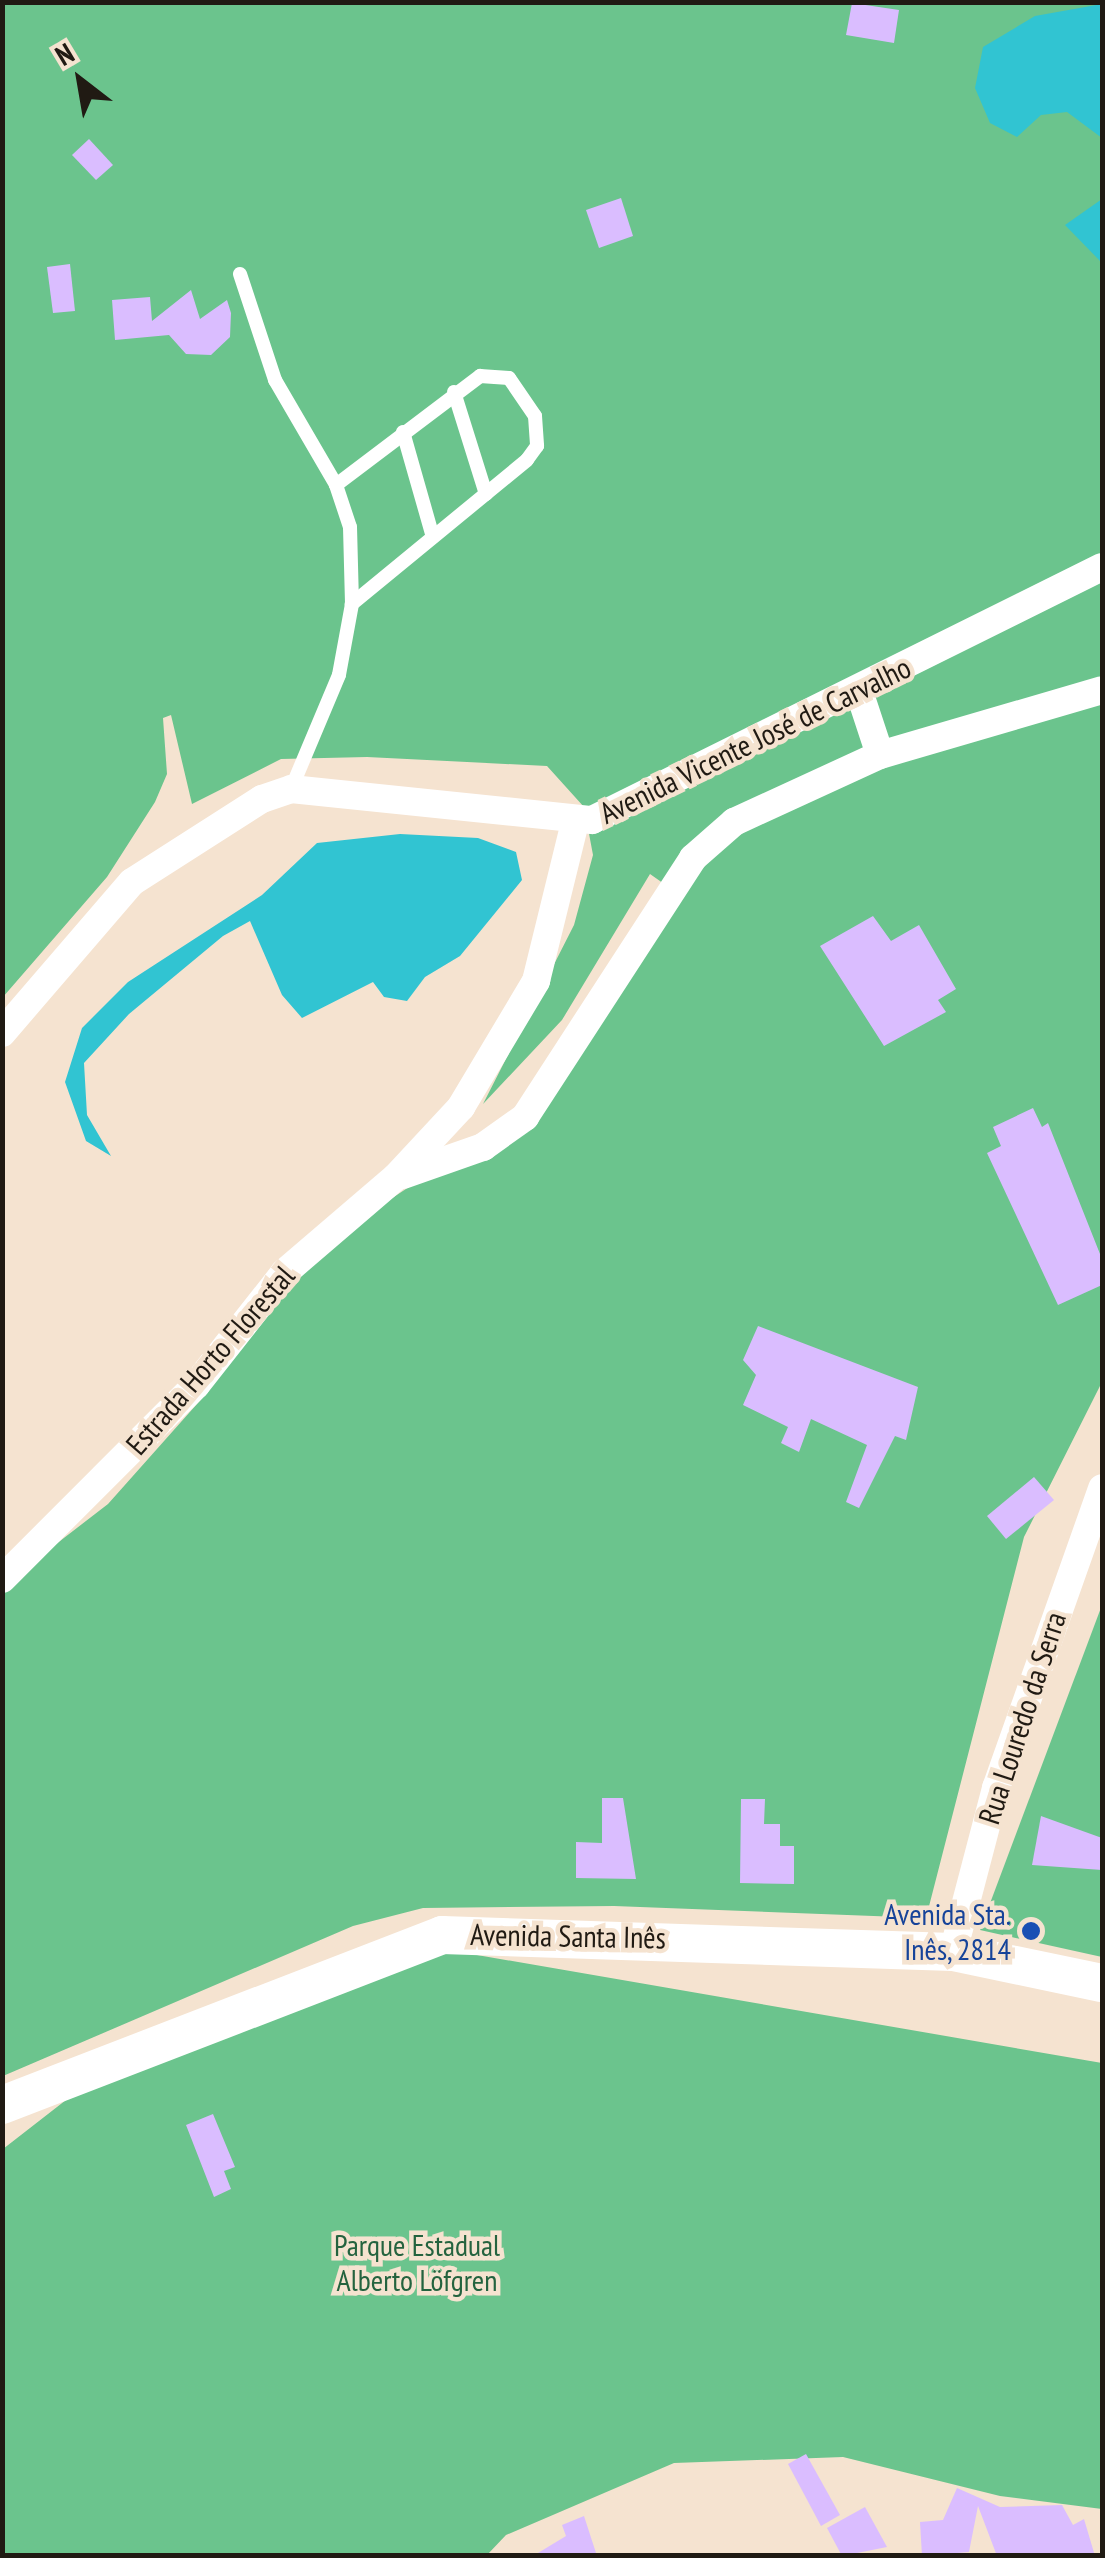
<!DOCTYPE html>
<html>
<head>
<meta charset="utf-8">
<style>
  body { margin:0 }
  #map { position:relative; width:1105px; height:2558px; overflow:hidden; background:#f5e3d0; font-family:"PT Sans Narrow",sans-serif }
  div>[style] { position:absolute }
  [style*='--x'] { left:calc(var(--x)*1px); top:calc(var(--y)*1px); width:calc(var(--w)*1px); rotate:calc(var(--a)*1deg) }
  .forest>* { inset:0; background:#6bc48d }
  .water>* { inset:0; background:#31c4d2 }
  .building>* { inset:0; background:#dabdff }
  .lane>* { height:14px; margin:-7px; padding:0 7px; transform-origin:7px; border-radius:7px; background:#fff }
  .street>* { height:28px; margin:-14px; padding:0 14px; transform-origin:14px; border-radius:14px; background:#fff }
  .secondary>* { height:38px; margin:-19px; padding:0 19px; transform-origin:19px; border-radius:19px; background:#fff }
  .dots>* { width:28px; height:28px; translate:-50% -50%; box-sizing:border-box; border:5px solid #f5e3d0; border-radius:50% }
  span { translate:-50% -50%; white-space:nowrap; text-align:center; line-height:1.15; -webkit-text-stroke:9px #f5e3d0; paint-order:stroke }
  .street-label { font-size:30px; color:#201a13 }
  .transit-label { font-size:30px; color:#164399 }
  .right { translate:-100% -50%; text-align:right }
  .park-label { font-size:30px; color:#24633f }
  .frame { position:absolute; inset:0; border:5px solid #201a13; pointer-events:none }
  .north { position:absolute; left:30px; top:30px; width:100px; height:100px; -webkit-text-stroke:8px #f5e3d0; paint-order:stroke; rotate:329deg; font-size:28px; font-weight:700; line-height:40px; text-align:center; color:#201a13 }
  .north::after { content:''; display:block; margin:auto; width:35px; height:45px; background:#201a13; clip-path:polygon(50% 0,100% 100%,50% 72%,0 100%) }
</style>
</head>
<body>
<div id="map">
  <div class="forest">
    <i style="clip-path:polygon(3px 3px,1102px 3px,1102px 1382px,1024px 1537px,926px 1918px,614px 1906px,423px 1908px,353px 1926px,3px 2076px,3px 1585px,108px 1504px,205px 1395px,278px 1291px,351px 1225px,496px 1130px,554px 1073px,677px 893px,650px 874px,562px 1020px,483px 1104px,574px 925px,593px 855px,584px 807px,547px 766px,367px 757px,281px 759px,192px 804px,171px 715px,163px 718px,167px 774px,155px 802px,107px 877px,3px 997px)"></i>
    <i style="clip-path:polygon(1102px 1605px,1102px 1957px,980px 1930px)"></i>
    <i style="clip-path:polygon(431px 1947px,1102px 2063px,1102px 2509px,1000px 2496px,843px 2457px,674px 2463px,506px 2535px,487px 2555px,3px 2556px,3px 2149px,75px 2093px)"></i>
  </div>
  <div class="water">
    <i style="clip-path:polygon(1102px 4px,1102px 138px,1067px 112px,1041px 115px,1017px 137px,990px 123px,975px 88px,983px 47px,1035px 16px)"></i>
    <i style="clip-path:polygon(1102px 199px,1102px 263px,1065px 225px)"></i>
    <i style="clip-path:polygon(400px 834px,478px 838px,516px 852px,522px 880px,460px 956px,425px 977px,407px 1001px,384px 997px,373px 982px,302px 1018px,282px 995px,250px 921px,223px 936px,129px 1014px,84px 1063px,87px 1115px,111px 1156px,86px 1141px,65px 1082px,82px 1028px,128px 982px,262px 895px,317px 843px)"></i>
  </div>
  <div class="building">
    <i style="clip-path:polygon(852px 3px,899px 10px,894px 43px,846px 35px)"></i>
    <i style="clip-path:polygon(89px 139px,113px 165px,96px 180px,72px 155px)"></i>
    <i style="clip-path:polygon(621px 198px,633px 236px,599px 248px,586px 210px)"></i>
    <i style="clip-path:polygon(70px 264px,75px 311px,53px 313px,47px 267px)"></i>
    <i style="clip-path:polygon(191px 290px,200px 319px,227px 300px,231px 313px,230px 337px,211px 355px,186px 354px,169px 335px,115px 340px,112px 300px,150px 297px,152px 321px)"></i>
    <i style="clip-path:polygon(873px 916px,891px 941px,919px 925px,956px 989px,938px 1000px,946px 1012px,884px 1046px,820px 946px)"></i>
    <i style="clip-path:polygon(1033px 1108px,1042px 1127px,1048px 1123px,1102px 1259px,1102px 1285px,1058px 1305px,987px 1153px,1001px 1146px,993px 1127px)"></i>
    <i style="clip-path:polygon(758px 1326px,918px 1387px,906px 1440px,895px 1436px,859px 1508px,846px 1502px,867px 1445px,811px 1419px,799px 1452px,781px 1443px,788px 1427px,743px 1405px,756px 1375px,743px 1360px)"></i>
    <i style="clip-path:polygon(1034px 1477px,1054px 1500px,1006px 1539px,987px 1516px)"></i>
    <i style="clip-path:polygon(602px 1798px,623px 1798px,636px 1879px,576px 1878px,576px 1842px,602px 1843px)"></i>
    <i style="clip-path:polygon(741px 1799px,765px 1799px,764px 1824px,780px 1824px,780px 1846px,794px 1846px,794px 1884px,740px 1883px)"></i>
    <i style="clip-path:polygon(1041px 1816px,1102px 1838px,1102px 1870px,1032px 1865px)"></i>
    <i style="clip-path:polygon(213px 2114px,235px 2167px,224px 2171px,231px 2189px,214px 2197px,186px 2125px)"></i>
    <i style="clip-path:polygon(806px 2454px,840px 2515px,821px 2526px,788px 2464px)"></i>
    <i style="clip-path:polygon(957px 2488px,1000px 2507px,1062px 2505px,1073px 2525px,1084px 2519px,1095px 2556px,997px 2556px,978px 2506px,969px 2552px,922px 2556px,920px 2522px,943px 2520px)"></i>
    <i style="clip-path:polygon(865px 2507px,887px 2547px,842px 2556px,827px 2528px)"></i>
    <i style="clip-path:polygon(584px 2516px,597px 2556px,533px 2556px,566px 2536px,562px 2525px)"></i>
  </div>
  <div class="lane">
    <i style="--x:240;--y:274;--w:112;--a:71.7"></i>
    <i style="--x:275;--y:380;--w:121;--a:59.8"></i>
    <i style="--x:336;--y:485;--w:44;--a:71.6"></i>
    <i style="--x:350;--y:527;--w:77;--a:88.5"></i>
    <i style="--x:352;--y:604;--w:72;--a:100.4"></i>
    <i style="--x:339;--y:675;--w:124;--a:112.8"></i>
    <i style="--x:454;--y:392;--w:107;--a:72.6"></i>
    <i style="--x:403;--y:432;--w:109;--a:74.1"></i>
    <i style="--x:336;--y:485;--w:181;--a:-37.1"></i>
    <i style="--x:480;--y:376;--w:29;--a:4"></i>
    <i style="--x:509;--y:378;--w:46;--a:55.6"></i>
    <i style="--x:535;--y:416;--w:30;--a:86"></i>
    <i style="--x:537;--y:446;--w:17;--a:126"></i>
    <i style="--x:527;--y:460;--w:227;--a:140.6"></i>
  </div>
  <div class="street">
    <i style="--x:859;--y:691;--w:67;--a:71.8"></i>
    <i style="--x:2;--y:1033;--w:199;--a:-49.3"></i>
    <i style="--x:132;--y:882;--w:154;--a:-32.6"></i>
    <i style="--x:262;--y:799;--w:31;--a:-19"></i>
    <i style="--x:291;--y:789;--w:303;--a:5.9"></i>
    <i style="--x:592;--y:820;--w:569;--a:-26.39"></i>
    <i style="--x:403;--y:1175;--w:85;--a:-19.3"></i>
    <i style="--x:483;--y:1147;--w:52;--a:-35.5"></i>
    <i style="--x:525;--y:1117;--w:309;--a:-57"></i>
    <i style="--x:693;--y:858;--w:55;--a:-41.3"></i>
    <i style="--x:734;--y:822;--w:161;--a:-24.7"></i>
    <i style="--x:880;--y:755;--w:231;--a:-16.3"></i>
    <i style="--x:2;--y:1579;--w:274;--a:-45"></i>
    <i style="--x:196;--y:1385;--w:142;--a:-51.8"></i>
    <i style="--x:284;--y:1273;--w:148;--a:-40.6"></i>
    <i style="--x:396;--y:1177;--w:96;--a:-47.1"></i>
    <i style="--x:461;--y:1107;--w:147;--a:-59.2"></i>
    <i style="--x:536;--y:981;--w:164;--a:-76.2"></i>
    <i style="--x:953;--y:1952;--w:170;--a:-75.3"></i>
    <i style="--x:996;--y:1788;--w:318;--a:-70.5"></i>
  </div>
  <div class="secondary">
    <i style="--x:2;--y:2105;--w:472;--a:-21.1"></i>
    <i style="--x:442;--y:1935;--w:511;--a:1.91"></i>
    <i style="--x:953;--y:1952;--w:152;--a:11.8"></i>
  </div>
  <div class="dots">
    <i style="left:1031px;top:1931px;background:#1a4fb4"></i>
  </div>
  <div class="street-label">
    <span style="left:755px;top:740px;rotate:-26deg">Avenida Vicente José de Carvalho</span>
    <span style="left:210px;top:1360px;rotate:-49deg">Estrada Horto Florestal</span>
    <span style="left:1022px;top:1718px;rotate:-72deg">Rua Louredo da Serra</span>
    <span style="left:568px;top:1936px;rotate:1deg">Avenida Santa Inês</span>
  </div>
  <div class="transit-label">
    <span class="right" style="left:1011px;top:1931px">Avenida Sta.<br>Inês, 2814</span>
  </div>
  <div class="park-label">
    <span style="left:417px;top:2262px">Parque Estadual<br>Alberto Löfgren</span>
  </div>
  <div class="frame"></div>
  <div class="north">N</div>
</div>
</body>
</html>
